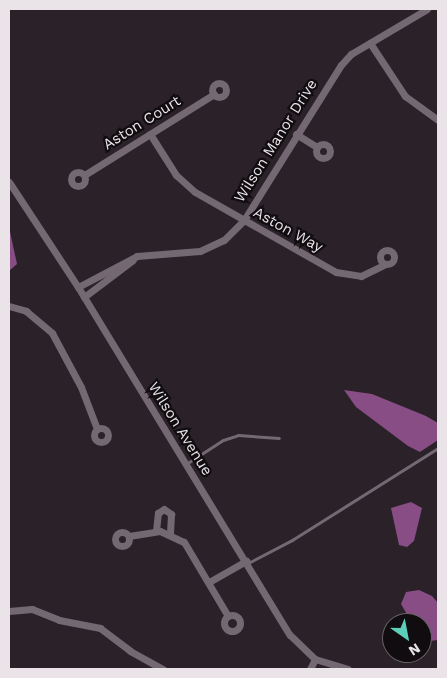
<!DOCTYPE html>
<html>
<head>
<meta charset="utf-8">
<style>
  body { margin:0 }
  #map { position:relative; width:447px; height:678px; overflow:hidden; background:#2a2129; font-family:"Work Sans",sans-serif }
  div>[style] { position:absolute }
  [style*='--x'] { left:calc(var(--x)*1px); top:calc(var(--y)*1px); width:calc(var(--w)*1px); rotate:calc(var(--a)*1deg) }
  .water>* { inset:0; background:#884d84 }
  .lane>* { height:3px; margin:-1.5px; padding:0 1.5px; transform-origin:1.5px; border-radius:1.5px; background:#746972 }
  .street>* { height:7px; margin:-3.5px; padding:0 3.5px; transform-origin:3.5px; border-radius:3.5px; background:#746972 }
  .street>.ring { margin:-3.5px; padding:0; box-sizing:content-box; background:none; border:7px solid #746972; border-radius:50% }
  span { translate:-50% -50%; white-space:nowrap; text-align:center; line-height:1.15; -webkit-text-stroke:4.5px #100c0f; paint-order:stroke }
  .street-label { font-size:15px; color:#eae4e9 }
  .frame { position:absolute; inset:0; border:10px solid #eae4e9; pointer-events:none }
  .north { position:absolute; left:382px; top:613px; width:50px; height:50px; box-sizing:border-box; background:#100c0f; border:1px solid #676266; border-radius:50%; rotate:147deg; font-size:14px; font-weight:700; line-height:20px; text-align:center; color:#eae4e9 }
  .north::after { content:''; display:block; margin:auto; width:18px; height:22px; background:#5cceba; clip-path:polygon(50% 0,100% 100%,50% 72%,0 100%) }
</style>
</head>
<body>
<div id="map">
  <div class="water">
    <i style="clip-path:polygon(9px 227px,17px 264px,9px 271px)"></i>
    <i style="clip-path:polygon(344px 390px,372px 394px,426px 416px,438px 423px,438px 440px,420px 452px,408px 446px,356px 407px)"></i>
    <i style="clip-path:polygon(411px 502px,422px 508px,414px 541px,407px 547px,399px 545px,391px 508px)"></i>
    <i style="clip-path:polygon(419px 590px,432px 596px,438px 603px,438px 640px,430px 641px,422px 633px,422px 623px,412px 623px,401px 604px,406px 592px)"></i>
  </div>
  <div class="lane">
    <i style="--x:186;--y:464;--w:44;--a:-33"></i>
    <i style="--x:223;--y:440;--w:16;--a:-18"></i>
    <i style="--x:238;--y:435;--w:41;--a:4.2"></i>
    <i style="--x:248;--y:563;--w:50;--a:-27.6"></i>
    <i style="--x:292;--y:540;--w:173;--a:-32.2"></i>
  </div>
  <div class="street">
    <i style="--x:370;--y:43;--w:64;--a:56.6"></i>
    <i style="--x:405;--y:96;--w:41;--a:36"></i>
    <i class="ring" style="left:212px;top:83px;width:7px;height:7px"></i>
    <i style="--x:150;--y:134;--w:49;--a:57.6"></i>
    <i style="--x:176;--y:175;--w:25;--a:42"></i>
    <i style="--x:195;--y:192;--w:162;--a:29.6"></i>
    <i style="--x:336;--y:272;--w:25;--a:9"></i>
    <i style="--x:361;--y:276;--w:25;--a:-26"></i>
    <i style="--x:296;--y:134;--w:25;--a:32"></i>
    <i class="ring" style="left:316px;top:144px;width:7px;height:7px"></i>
    <i class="ring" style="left:71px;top:172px;width:7px;height:7px"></i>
    <i style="--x:86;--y:174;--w:151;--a:-32"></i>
    <i style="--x:9;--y:182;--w:126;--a:56.7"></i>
    <i style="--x:78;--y:287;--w:407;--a:58.7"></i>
    <i style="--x:290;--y:635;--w:35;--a:44"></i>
    <i style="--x:315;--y:659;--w:34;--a:17"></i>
    <i class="ring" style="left:380px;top:250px;width:7px;height:7px"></i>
    <i style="--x:78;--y:287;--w:67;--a:-27.7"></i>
    <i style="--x:137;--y:256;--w:63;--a:-4.5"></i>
    <i style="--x:200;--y:251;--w:26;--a:-25"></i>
    <i style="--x:224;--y:240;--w:28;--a:-45"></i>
    <i style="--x:244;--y:220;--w:183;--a:-58"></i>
    <i style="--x:341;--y:65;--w:15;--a:-48"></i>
    <i style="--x:351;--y:54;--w:88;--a:-30.6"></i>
    <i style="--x:84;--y:297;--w:61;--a:-37.1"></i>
    <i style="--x:9;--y:306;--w:18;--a:16"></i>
    <i style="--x:26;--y:311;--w:34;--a:40"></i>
    <i style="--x:52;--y:333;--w:61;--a:61.8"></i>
    <i style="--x:81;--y:387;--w:45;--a:69.1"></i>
    <i class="ring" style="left:94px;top:428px;width:7px;height:7px"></i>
    <i style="--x:156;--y:531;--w:18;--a:-84"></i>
    <i style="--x:158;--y:513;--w:7;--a:-34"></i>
    <i style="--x:164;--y:509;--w:9;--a:36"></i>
    <i style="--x:171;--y:514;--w:19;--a:93"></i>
    <i class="ring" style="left:115px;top:532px;width:7px;height:7px"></i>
    <i style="--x:129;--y:536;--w:31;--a:-9"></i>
    <i style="--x:160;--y:531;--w:26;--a:25"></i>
    <i style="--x:184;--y:542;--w:86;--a:59.3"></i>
    <i style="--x:209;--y:582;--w:43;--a:-29.6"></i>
    <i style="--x:9;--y:611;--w:23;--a:-5"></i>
    <i style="--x:32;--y:609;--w:29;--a:22"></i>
    <i style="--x:59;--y:620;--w:42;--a:11"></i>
    <i style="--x:100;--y:628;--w:38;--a:37"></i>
    <i style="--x:130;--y:651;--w:38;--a:29"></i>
    <i class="ring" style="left:224px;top:615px;width:9px;height:9px"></i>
    <i style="--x:310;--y:669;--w:11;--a:-63"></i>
  </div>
  <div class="street-label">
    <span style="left:142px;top:123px;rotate:-32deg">Aston Court</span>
    <span style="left:276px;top:141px;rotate:-58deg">Wilson Manor Drive</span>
    <span style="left:288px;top:230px;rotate:29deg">Aston Way</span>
    <span style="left:180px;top:429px;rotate:58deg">Wilson Avenue</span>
  </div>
  <div class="frame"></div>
  <div class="north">N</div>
</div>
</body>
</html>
